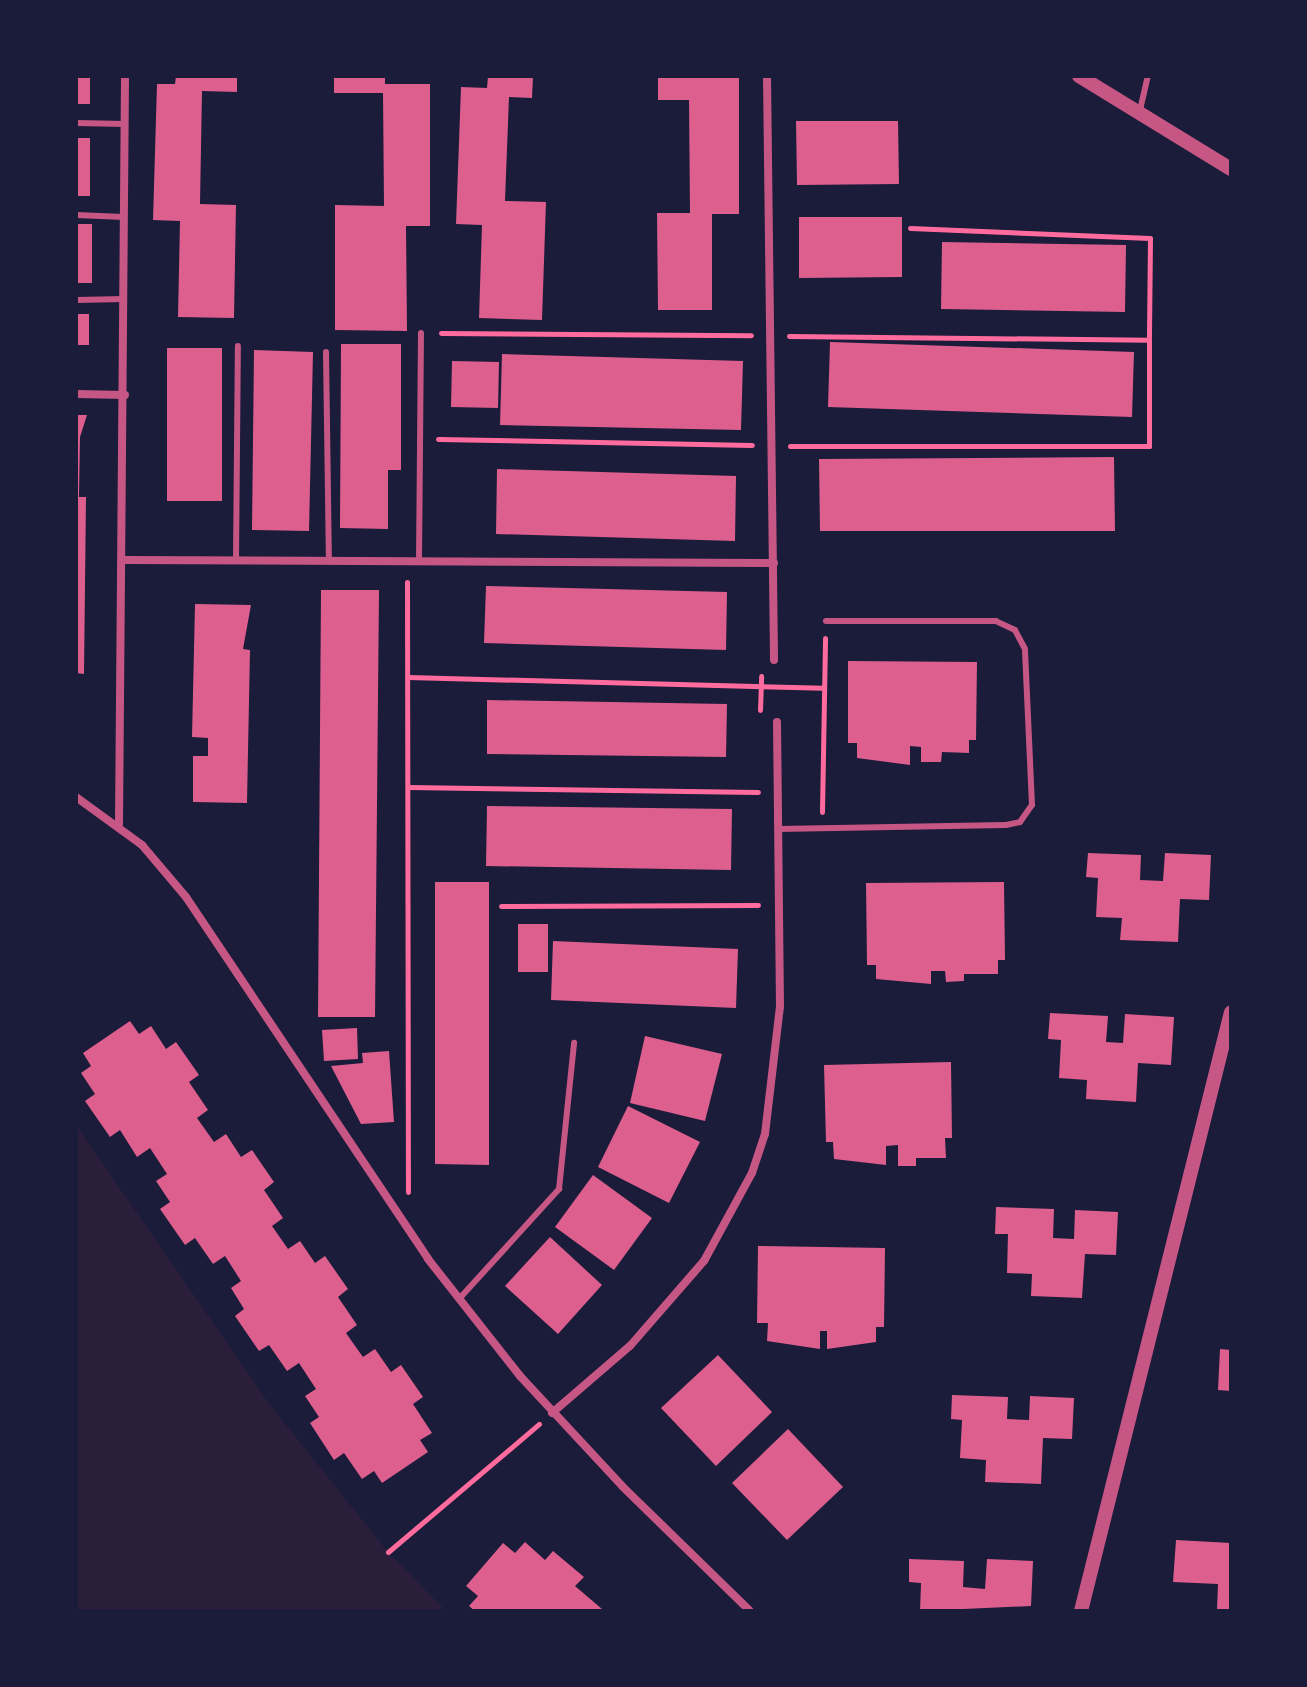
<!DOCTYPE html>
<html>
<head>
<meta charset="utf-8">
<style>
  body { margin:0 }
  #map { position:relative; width:1307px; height:1687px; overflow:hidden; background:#1b1b3a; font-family:Ubuntu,sans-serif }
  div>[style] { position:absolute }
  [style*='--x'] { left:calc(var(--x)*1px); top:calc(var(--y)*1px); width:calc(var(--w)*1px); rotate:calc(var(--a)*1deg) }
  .green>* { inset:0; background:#2a1e3b }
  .building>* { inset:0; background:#dd5f8e }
  .path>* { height:5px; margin:-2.5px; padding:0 2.5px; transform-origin:2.5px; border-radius:2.5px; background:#ff6b9d }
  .service>* { height:6px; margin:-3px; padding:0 3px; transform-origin:3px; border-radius:3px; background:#c65784 }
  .minor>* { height:8px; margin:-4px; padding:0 4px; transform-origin:4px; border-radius:4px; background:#c65784 }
  .tertiary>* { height:14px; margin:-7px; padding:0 7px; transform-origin:7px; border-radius:7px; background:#c65784 }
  span { translate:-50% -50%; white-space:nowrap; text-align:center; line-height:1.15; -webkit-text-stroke:6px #1b1b3a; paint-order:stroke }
  .frame { position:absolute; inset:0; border:78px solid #1b1b3a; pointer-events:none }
</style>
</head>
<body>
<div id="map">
  <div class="green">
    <i style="clip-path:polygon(76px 1125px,270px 1405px,388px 1552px,446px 1611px,76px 1611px)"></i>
  </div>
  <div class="building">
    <i style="clip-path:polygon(76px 76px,90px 76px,90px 104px,76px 104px)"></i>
    <i style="clip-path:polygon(176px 76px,237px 76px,237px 92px,202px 91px,200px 204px,236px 205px,234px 318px,178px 317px,180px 221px,153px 220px,157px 84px,175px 84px)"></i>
    <i style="clip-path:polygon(334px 76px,385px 76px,385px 84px,430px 84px,430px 226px,406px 226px,407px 331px,335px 330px,335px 205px,384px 206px,383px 93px,334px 93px)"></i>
    <i style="clip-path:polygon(488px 76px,533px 76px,532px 98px,509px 97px,505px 201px,546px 202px,542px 320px,479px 318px,482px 225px,456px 224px,461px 87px,487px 88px)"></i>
    <i style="clip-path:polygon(658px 76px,739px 78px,739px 214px,712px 214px,712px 310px,658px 310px,657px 213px,690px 213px,689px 100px,658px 100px)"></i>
    <i style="clip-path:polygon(796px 121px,898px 121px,899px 184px,797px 185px)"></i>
    <i style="clip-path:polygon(76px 138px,90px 138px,90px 196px,76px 196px)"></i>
    <i style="clip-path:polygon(799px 217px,902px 217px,902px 277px,799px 278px)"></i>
    <i style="clip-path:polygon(76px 224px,92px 224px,92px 283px,76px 283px)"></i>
    <i style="clip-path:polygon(942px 242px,1126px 245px,1125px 312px,941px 309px)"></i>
    <i style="clip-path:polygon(76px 314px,89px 314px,89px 345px,76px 345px)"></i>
    <i style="clip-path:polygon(830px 342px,1134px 352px,1132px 417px,828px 407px)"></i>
    <i style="clip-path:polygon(341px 344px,401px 344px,401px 470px,388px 470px,388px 529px,340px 528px)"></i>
    <i style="clip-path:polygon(167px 348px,222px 348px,222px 501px,167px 501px)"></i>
    <i style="clip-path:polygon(254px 350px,313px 352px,309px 531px,252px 530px)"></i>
    <i style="clip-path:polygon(502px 354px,743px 361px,741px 430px,500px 425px)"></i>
    <i style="clip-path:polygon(452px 361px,499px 362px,498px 408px,451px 407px)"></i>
    <i style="clip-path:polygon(76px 415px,87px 415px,80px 437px,79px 497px,86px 497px,84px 674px,76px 673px)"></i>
    <i style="clip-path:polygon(1114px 457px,1115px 531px,820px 531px,819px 459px)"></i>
    <i style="clip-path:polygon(497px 469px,736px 476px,735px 541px,496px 534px)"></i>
    <i style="clip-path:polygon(486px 586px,727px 592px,726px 650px,484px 643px)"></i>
    <i style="clip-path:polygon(321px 590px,379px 590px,375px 1017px,318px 1017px)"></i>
    <i style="clip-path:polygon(195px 604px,251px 605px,243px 649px,250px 650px,247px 803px,193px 802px,193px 756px,208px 756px,208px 738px,192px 737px)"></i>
    <i style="clip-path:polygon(848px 661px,977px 662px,976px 740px,969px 740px,969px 753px,942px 752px,941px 762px,921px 762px,921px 747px,910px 746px,910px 765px,857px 758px,857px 743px,848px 743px)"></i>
    <i style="clip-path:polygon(487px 700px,727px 704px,726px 757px,487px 754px)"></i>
    <i style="clip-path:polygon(487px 806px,732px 809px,731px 870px,486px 866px)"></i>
    <i style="clip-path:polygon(1088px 853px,1141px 855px,1140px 880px,1163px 881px,1165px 853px,1211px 855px,1209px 900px,1180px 899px,1178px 942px,1120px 940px,1122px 918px,1096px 917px,1098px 878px,1086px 877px)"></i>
    <i style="clip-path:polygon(435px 882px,489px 882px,489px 1165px,435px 1164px)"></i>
    <i style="clip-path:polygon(1004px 882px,1005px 960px,998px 960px,998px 974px,964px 974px,964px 981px,946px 982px,945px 971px,931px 971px,931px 984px,876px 979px,876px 965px,867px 965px,866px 883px)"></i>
    <i style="clip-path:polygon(518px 924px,548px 924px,548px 972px,518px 972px)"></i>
    <i style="clip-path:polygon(553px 941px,738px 949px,736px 1008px,551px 1000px)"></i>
    <i style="clip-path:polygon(1050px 1013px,1108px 1016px,1106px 1042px,1123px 1043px,1125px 1014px,1174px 1017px,1171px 1065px,1138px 1063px,1136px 1102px,1086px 1099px,1087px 1080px,1059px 1078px,1061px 1040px,1048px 1039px)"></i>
    <i style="clip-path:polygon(130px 1021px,139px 1034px,151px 1026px,166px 1049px,176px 1042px,199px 1075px,189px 1082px,208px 1110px,197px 1118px,214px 1142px,226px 1134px,241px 1157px,252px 1150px,274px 1182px,264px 1190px,283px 1218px,272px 1226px,288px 1249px,300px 1241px,315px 1263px,325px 1256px,348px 1289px,338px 1297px,357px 1325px,346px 1333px,353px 1343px,363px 1357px,375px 1349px,391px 1372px,401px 1365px,423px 1397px,413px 1404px,432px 1433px,420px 1440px,428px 1452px,382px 1483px,374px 1471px,362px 1479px,344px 1453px,334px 1460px,310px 1423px,319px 1417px,305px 1396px,316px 1389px,299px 1363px,287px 1371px,269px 1345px,259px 1351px,235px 1316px,244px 1309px,231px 1288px,241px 1281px,225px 1256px,213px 1264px,195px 1238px,185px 1245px,160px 1209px,170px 1202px,156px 1181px,167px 1174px,150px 1148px,137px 1157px,120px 1130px,110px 1137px,85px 1101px,95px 1094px,81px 1073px,91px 1066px,83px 1053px)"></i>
    <i style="clip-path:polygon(357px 1028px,358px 1059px,324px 1061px,322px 1030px)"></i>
    <i style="clip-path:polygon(645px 1036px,722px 1054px,705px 1121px,630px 1103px)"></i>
    <i style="clip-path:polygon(389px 1051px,394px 1122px,361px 1124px,331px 1066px,363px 1063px,362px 1053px)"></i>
    <i style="clip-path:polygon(951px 1062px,952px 1138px,945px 1138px,946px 1158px,916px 1158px,916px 1166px,898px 1166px,898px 1145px,886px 1146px,886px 1165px,834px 1159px,833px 1142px,826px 1142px,824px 1065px)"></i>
    <i style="clip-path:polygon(628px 1106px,700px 1142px,669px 1203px,598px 1167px)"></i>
    <i style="clip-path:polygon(593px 1175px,652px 1218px,614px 1270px,555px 1227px)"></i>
    <i style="clip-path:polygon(996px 1207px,1054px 1209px,1053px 1238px,1074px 1239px,1075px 1210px,1118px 1212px,1116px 1255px,1085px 1254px,1082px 1298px,1031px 1296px,1032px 1274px,1007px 1273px,1008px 1234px,995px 1234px)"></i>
    <i style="clip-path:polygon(550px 1237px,602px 1285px,558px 1334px,505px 1286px)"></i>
    <i style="clip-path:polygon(758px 1246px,885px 1248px,884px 1327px,876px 1327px,876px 1342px,827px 1349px,827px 1331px,820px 1331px,820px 1349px,767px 1341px,768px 1323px,757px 1323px)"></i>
    <i style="clip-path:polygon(1220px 1349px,1231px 1350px,1231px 1391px,1218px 1390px)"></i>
    <i style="clip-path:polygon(718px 1355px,772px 1412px,716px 1466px,661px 1408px)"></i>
    <i style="clip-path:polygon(952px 1395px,1008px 1397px,1007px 1419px,1029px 1420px,1030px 1396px,1074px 1398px,1072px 1439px,1043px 1438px,1041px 1484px,985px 1482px,986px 1460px,960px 1458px,962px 1420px,951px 1419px)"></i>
    <i style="clip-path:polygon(788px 1429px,843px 1487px,787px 1540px,732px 1483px)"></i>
    <i style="clip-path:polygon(1176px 1540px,1231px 1543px,1231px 1610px,1217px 1610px,1218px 1584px,1173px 1582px)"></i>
    <i style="clip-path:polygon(525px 1542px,545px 1560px,553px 1551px,584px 1577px,575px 1586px,602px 1609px,475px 1611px,469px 1606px,478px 1596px,466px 1586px,503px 1543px,515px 1553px)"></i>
    <i style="clip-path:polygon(909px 1559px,964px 1561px,963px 1587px,985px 1589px,987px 1559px,1033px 1561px,1031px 1606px,920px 1611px,921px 1583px,909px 1582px)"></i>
  </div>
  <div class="path">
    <i style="--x:910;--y:228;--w:240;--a:2.4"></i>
    <i style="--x:1150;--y:238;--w:102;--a:90.6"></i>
    <i style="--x:441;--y:333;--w:310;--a:0.4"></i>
    <i style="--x:789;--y:336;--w:360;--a:0.6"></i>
    <i style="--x:1149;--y:340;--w:106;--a:90"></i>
    <i style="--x:1149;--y:446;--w:359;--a:180"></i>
    <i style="--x:438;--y:439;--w:314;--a:1.1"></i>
    <i style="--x:407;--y:582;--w:610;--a:89.91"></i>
    <i style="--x:408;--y:677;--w:415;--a:1.5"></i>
    <i style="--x:760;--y:710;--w:34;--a:-88"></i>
    <i style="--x:408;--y:787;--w:350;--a:0.8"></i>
    <i style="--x:822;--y:812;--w:174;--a:-89"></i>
    <i style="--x:501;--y:906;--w:257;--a:-0.2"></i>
    <i style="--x:388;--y:1552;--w:198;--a:-40.3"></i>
  </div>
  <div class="service">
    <i style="--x:1140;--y:110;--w:35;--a:-77"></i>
    <i style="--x:76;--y:123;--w:49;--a:1.2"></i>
    <i style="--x:76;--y:215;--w:48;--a:2.4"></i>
    <i style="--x:76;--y:300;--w:48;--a:-1.2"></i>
    <i style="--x:326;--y:352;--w:209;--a:89.2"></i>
    <i style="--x:236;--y:561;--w:215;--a:-89.5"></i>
    <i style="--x:419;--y:561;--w:228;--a:-89.5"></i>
    <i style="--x:778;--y:829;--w:228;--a:-1"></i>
    <i style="--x:1006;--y:825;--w:14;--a:-12"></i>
    <i style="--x:1020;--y:822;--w:21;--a:-55"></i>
    <i style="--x:1032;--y:805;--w:156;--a:-92.6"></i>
    <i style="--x:1025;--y:649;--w:21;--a:-118"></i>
    <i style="--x:1015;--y:630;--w:21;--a:-155"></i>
    <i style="--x:996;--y:621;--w:170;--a:180"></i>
    <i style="--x:459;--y:1299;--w:149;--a:-47.7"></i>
    <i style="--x:559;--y:1189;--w:147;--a:-84.1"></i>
  </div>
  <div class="minor">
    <i style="--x:767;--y:76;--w:584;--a:89.31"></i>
    <i style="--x:76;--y:394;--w:49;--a:1.2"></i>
    <i style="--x:125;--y:560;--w:649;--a:0.26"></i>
    <i style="--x:76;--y:797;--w:82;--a:36"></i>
    <i style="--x:142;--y:845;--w:68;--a:49.8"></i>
    <i style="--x:186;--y:897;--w:435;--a:56.2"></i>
    <i style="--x:428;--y:1259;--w:149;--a:51.8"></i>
    <i style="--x:520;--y:1376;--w:151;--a:47.1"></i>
    <i style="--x:623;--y:1487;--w:177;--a:44.3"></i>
    <i style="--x:119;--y:824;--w:748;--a:-89.54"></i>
    <i style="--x:552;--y:1413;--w:103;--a:-40.7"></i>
    <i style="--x:630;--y:1346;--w:113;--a:-49"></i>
    <i style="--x:704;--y:1261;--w:100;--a:-61.4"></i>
    <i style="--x:752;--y:1173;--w:41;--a:-71.6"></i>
    <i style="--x:765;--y:1134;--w:128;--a:-83.3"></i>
    <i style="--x:780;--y:1007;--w:285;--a:-90.6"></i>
  </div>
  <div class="tertiary">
    <i style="--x:1079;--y:76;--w:178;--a:31.5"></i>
    <i style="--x:1081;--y:1611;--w:617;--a:-75.94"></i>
  </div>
  <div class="frame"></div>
</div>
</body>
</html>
